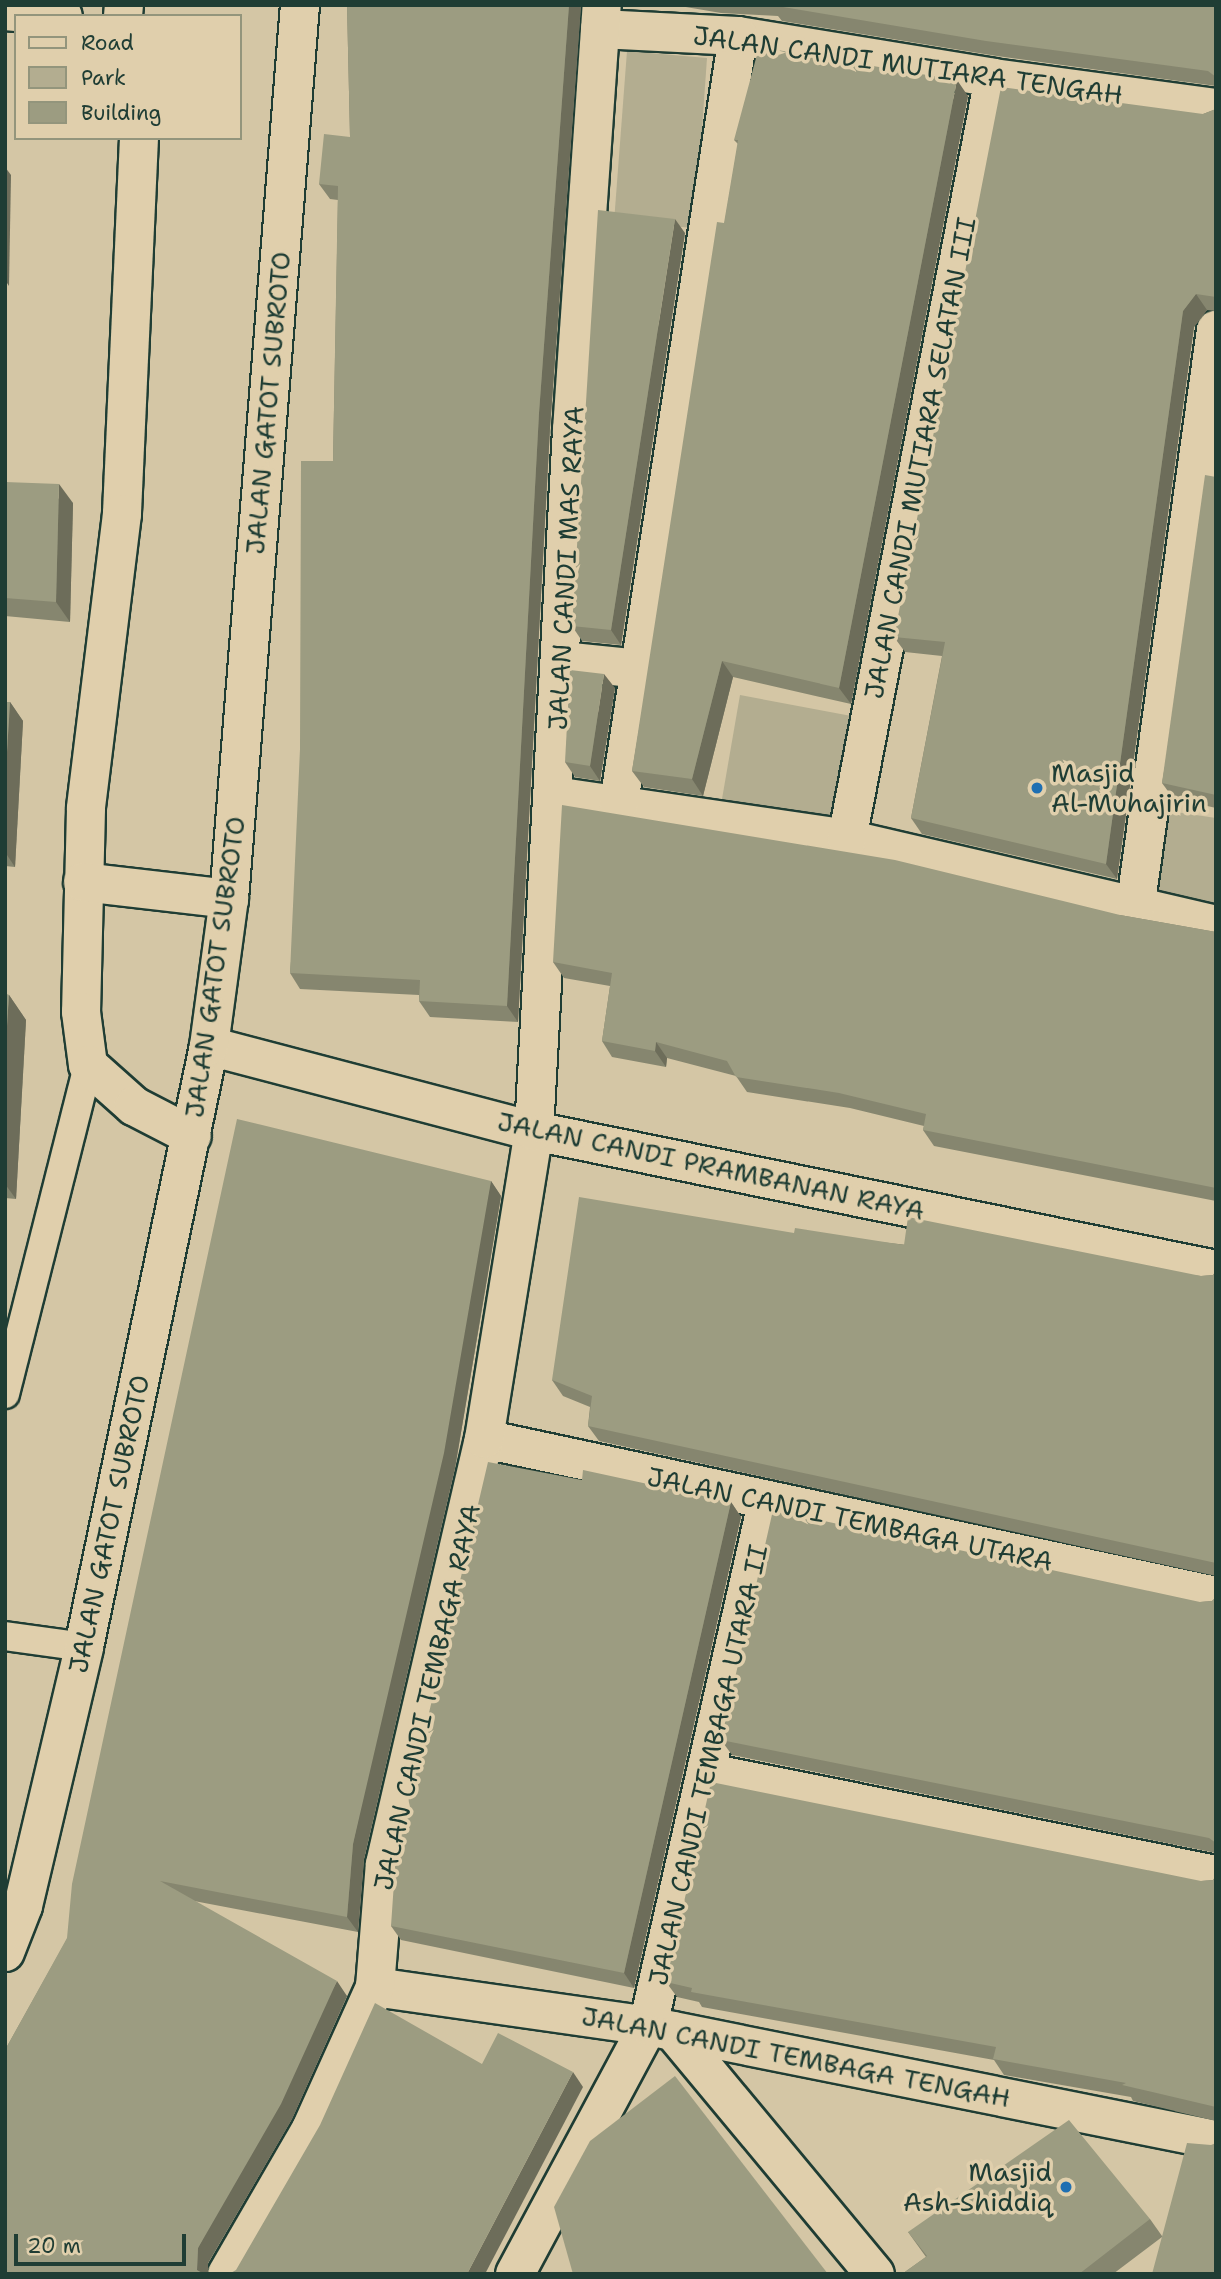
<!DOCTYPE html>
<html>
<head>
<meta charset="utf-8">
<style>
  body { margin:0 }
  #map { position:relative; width:1221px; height:2279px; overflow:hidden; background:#d4c6a5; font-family:"Shantell Sans",sans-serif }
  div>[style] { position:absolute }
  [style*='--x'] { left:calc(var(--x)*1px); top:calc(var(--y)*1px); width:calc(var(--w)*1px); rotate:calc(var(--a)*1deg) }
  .green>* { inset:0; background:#b3ad90 }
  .roads { filter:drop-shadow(2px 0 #1f3d34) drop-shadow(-2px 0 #1f3d34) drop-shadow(0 2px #1f3d34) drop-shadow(0 -2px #1f3d34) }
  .lane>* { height:28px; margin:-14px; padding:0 14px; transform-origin:14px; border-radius:14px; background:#e0cfac }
  .street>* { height:38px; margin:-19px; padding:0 19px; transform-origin:19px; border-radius:19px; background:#e0cfac }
  .secondary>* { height:38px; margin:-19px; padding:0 19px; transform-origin:19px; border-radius:19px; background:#e0cfac }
  .wall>* { inset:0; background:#86866f }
  .shaded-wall>* { inset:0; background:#6d6d5a }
  .building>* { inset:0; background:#9c9c81 }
  .dots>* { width:19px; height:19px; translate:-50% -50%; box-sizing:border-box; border:4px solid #e0cfac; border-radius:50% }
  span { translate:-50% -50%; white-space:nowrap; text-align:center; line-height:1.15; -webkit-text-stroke:7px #e0cfac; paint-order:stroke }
  .street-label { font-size:26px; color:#1f3d34 }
  .poi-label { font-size:26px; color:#1f3d34 }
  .left { translate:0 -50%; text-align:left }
  .right { translate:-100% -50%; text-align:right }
  .frame { position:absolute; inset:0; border:7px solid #1f3d34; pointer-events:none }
  .legend { position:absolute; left:14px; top:14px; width:228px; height:126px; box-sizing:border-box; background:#e0cfac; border:2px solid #93957c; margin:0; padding:9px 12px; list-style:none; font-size:21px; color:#1f3d34 }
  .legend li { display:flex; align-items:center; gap:14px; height:35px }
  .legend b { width:35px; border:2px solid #93957c }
  .scale { position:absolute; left:14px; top:2234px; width:172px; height:32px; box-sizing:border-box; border:4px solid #1f3d34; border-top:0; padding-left:9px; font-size:21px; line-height:24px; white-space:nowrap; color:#1f3d34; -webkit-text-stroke:5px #e0cfac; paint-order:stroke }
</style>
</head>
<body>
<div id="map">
  <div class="green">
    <i style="clip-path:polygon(627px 51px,707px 58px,695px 228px,614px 222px)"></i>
    <i style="clip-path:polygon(740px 695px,862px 718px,842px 821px,722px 799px)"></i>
    <i style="clip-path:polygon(1162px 810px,1216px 818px,1216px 913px,1149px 902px)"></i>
  </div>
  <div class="roads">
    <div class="lane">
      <i style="--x:5;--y:1394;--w:339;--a:-75.8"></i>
      <i style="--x:5;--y:1636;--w:80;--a:7.9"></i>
    </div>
    <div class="street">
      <i style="--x:5;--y:11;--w:58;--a:4.9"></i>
      <i style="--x:123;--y:16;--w:11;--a:-85"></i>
      <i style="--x:600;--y:29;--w:138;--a:2.9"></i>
      <i style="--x:738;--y:36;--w:259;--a:9.3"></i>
      <i style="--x:994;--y:78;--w:224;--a:7.7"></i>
      <i style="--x:139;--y:138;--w:376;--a:92.6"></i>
      <i style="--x:122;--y:514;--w:297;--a:97"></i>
      <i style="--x:86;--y:809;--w:203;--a:91.4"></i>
      <i style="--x:81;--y:1012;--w:53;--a:82.5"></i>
      <i style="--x:88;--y:1065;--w:62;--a:41.7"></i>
      <i style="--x:134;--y:1106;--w:65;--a:27.3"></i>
      <i style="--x:563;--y:661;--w:78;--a:5.9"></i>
      <i style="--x:554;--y:796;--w:296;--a:8.3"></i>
      <i style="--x:847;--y:839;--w:379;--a:13.1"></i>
      <i style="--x:619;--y:803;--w:776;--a:-81.18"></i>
      <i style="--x:847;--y:839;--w:775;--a:-79.07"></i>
      <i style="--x:83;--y:882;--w:147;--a:6.6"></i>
      <i style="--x:1135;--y:909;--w:585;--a:-82.04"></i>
      <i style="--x:484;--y:1439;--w:749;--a:12.11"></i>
      <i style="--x:709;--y:1773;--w:517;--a:11.38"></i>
      <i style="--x:375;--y:1987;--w:276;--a:8.1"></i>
      <i style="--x:648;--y:2026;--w:579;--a:11.35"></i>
      <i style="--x:673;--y:2031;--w:316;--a:50.3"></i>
      <i style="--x:227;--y:2274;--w:168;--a:-59.9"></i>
      <i style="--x:311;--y:2129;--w:156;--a:-65.7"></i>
      <i style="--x:375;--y:1987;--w:123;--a:-85.4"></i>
      <i style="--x:385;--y:1864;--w:436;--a:-76.9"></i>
      <i style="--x:484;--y:1439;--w:312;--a:-80.8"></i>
      <i style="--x:515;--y:2274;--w:281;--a:-61.8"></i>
      <i style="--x:648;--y:2026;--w:536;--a:-77.18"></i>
    </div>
    <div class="secondary">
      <i style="--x:209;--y:1046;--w:336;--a:14.7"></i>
      <i style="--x:534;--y:1131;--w:696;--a:11.52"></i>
      <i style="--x:534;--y:1131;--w:702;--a:-86.9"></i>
      <i style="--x:572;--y:430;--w:426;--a:-86"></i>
      <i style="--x:5;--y:1952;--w:49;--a:-68.6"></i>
      <i style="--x:23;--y:1906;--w:266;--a:-76.7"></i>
      <i style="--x:84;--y:1647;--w:614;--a:-78.25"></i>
      <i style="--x:209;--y:1046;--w:148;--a:-82.3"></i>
      <i style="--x:229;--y:899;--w:897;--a:-85.46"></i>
    </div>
  </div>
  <div class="wall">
    <i style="clip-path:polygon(347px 5px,581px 5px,550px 428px,518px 1022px,430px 1017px,419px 1001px,419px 995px,300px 989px,290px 973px,333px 461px,338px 200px,330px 199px,319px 184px,350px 137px)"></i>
    <i style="clip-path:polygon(674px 5px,1216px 5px,1216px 86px,997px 56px,782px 21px,778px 16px,721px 13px)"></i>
    <i style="clip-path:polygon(968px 96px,851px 704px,733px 677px,703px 796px,644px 787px,632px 771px,738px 144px,734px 140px)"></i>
    <i style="clip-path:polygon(1216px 109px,1216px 311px,1207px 310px,1194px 327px,1117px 879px,922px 834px,911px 818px,942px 656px,905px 652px,894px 637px,1203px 114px)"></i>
    <i style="clip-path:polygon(685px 233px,621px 645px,582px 641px,572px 626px)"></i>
    <i style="clip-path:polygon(1216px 477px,1216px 808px,1173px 798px,1162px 783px)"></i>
    <i style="clip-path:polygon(5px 482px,73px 503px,70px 622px,5px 616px)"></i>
    <i style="clip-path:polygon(615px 688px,600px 781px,575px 777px,565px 762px)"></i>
    <i style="clip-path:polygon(5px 702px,10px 702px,23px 721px,15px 867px,5px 866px)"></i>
    <i style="clip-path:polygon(1120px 915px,1216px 932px,1216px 1201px,934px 1146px,923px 1130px,924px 1126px,850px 1108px,747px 1092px,736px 1076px,667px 1058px,666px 1067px,612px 1057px,602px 1041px,610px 986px,564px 978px,553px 962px)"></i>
    <i style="clip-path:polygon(5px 994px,9px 995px,26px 1020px,16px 1199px,5px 1198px)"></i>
    <i style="clip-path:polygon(491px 1181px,501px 1196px,455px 1468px,364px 1859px,358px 1932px,194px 1901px,347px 1996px,292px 2119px,208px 2263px,208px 2274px,5px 2274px,5px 2050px)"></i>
    <i style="clip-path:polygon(794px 1233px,1201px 1276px,1213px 1275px,1216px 1271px,1216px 1576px,599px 1441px,588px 1426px,590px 1407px,563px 1396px,552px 1380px)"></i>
    <i style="clip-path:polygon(582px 1480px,731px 1502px,741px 1517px,634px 1988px,401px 1940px,391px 1926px)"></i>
    <i style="clip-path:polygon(1216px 1597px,1216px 1853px,732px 1755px,721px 1740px,1200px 1602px,1212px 1601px)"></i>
    <i style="clip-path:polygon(1216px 1876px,1216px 2121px,1133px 2101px,1131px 2097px,1004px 2075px,994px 2060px,702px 2007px,699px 2002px,677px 1997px,666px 1982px,1201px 1881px,1213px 1880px)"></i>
    <i style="clip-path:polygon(1150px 2219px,1162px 2236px,1162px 2237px,1113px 2274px,902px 2274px,926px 2257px,908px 2232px)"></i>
  </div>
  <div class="shaded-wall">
    <i style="clip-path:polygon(569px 5px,581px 5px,550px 428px,518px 1022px,507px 1006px,539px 413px)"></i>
    <i style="clip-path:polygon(957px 80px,968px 96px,851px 704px,839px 688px)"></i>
    <i style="clip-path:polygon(5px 167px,11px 175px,9px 286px,5px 280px)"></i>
    <i style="clip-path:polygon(675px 219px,685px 233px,621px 645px,611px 630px)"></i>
    <i style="clip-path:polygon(1196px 294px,1207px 310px,1194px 327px,1117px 879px,1106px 864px,1183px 311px)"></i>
    <i style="clip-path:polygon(59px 484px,73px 503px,70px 622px,56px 602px)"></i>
    <i style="clip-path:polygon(722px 661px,733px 677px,703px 796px,692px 779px)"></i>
    <i style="clip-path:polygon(604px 674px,615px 688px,600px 781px,590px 766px)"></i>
    <i style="clip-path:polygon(10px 702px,23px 721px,15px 867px,5px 852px,5px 785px)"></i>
    <i style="clip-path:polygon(9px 995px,26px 1020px,16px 1199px,5px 1184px,5px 1056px)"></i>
    <i style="clip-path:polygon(656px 1042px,667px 1058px,666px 1067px,655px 1051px)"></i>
    <i style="clip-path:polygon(491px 1181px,501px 1196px,455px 1468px,364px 1859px,358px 1932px,347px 1917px,353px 1844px)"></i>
    <i style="clip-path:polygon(731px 1502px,741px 1517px,634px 1988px,624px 1973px)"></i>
    <i style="clip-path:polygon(337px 1981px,347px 1996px,292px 2119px,208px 2263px,208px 2274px,200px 2274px,197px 2270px,198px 2248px)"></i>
    <i style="clip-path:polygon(573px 2072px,583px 2087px,485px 2274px,467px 2274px)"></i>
  </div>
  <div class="building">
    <i style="clip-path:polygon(347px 5px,569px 5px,539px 413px,507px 1006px,419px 1001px,420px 980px,290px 973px,300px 749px,301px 461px,333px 461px,338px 186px,319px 184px,324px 134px,350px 137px)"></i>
    <i style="clip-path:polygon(771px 5px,1216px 5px,1216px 77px,1208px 71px,986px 41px)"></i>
    <i style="clip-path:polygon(759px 47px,957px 80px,839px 688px,722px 661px,692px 779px,632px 771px,717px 222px,724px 223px,738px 140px,734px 140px)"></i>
    <i style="clip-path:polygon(1001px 87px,1203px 114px,1216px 109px,1216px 297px,1196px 294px,1183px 311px,1106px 864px,911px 818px,945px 642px,894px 637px)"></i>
    <i style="clip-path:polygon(598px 210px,675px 219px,611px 630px,572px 626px)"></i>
    <i style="clip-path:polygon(1205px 475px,1216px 477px,1216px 795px,1162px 783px)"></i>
    <i style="clip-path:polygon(5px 482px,59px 484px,56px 602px,5px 598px)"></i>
    <i style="clip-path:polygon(570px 670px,604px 674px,590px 766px,565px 762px)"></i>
    <i style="clip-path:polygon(5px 702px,10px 702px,5px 785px)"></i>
    <i style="clip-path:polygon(562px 805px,895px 860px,1120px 915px,1216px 932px,1216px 1188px,923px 1130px,926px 1114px,839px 1093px,736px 1077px,727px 1061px,656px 1042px,655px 1051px,602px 1041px,612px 973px,553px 962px)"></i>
    <i style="clip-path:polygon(5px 994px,9px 995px,5px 1056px)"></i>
    <i style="clip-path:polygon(237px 1119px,491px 1181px,444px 1453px,353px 1844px,347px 1917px,160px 1881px,337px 1981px,281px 2104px,198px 2248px,197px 2270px,204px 2274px,5px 2274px,5px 2050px,67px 1938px,72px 1884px)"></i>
    <i style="clip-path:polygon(579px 1197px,794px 1233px,795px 1228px,904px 1245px,908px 1217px,1201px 1276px,1213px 1275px,1216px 1271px,1216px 1563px,588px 1426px,592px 1396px,552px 1380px)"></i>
    <i style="clip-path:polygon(488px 1462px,582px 1480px,583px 1470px,731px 1502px,624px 1973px,391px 1926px,396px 1853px)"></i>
    <i style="clip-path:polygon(773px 1510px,1200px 1602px,1212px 1601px,1216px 1597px,1216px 1843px,1209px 1838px,721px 1740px)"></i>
    <i style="clip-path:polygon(711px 1782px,1201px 1881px,1213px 1880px,1216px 1876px,1216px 2107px,1122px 2085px,1126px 2083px,993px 2059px,996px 2047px,691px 1992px,692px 1988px,666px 1982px)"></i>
    <i style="clip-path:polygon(375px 2003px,482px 2064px,498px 2033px,573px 2072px,467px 2274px,229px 2274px,236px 2270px,320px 2125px)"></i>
    <i style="clip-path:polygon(675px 2076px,828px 2274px,573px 2274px,554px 2207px,590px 2141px)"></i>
    <i style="clip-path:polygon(1069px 2120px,1150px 2219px,1079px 2274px,902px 2274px,927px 2256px,908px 2232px)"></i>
    <i style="clip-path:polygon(1187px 2143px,1211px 2145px,1216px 2143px,1216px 2274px,1152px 2274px)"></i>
  </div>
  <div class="dots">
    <i style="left:1037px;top:788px;background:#1f6fb2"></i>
    <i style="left:1066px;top:2187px;background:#1f6fb2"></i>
  </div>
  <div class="street-label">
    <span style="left:908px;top:65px;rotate:8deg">JALAN CANDI MUTIARA TENGAH</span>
    <span style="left:268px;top:403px;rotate:-85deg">JALAN GATOT SUBROTO</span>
    <span style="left:920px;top:458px;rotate:-79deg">JALAN CANDI MUTIARA SELATAN III</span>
    <span style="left:566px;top:568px;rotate:-87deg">JALAN CANDI MAS RAYA</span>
    <span style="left:215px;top:967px;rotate:-82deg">JALAN GATOT SUBROTO</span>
    <span style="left:711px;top:1166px;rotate:12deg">JALAN CANDI PRAMBANAN RAYA</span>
    <span style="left:850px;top:1519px;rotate:12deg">JALAN CANDI TEMBAGA UTARA</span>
    <span style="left:109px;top:1524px;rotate:-78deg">JALAN GATOT SUBROTO</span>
    <span style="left:427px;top:1697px;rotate:-77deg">JALAN CANDI TEMBAGA RAYA</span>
    <span style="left:708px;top:1765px;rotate:-77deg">JALAN CANDI TEMBAGA UTARA II</span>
    <span style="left:796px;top:2057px;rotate:11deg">JALAN CANDI TEMBAGA TENGAH</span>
  </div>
  <div class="poi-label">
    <span class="left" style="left:1051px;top:788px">Masjid<br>Al-Muhajirin</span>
    <span class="right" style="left:1052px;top:2187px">Masjid<br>Ash-Shiddiq</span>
  </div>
  <div class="frame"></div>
  <ul class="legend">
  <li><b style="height:9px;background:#e0cfac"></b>Road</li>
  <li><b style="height:19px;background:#b3ad90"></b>Park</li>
  <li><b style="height:19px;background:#9c9c81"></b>Building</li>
  </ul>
  <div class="scale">20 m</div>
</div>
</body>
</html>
